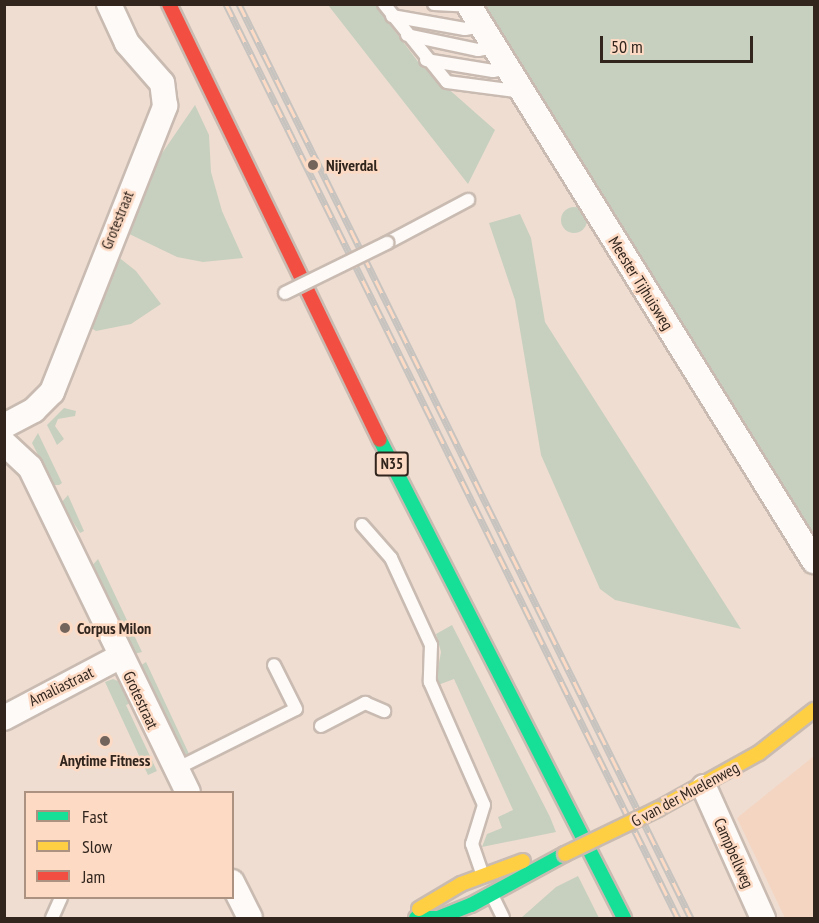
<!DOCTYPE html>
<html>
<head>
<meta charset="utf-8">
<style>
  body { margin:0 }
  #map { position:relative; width:819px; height:923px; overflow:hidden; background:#efddd1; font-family:"PT Sans Narrow",sans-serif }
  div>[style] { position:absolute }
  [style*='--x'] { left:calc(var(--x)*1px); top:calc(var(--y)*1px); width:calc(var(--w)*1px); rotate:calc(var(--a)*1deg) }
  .built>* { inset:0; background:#f4d5c2 }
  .green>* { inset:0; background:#c7d0bf }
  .round { border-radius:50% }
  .roads { filter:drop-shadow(2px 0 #c9bbb1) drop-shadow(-2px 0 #c9bbb1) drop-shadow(0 2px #c9bbb1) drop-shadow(0 -2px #c9bbb1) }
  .lane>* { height:12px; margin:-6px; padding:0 6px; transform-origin:6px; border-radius:6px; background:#fdfaf8 }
  .street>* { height:24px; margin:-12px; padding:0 12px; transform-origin:12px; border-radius:12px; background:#fdfaf8 }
  .fast>* { height:14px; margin:-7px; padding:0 7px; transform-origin:7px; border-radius:7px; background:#16e098 }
  .slow>* { height:14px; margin:-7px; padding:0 7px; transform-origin:7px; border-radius:7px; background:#ffcf43 }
  .jam>* { height:14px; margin:-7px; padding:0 7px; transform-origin:7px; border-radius:7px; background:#f24e42 }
  .rail>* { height:7px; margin-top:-3.5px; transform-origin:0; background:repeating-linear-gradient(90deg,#fcdac4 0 14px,#c7c3bf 0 28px); box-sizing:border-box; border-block:2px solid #c7c3bf }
  .bridges { filter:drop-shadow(2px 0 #c9bbb1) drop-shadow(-2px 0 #c9bbb1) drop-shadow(0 2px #c9bbb1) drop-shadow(0 -2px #c9bbb1) }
  .lane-bridge>* { height:12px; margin:-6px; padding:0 6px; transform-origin:6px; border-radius:6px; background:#fdfaf8 }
  .slow-bridge>* { height:14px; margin:-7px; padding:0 7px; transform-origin:7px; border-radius:7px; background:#ffcf43 }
  .dots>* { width:16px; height:16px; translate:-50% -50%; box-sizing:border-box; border:3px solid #fcdac4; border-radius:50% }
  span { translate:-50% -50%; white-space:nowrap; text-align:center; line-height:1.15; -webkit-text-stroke:5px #fcdac4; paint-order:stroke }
  .shield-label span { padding:2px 4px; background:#fcdac4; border:2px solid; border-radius:4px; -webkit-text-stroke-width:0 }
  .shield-label { font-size:15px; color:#31251d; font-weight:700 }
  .poi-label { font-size:16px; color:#31251d; font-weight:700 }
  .left { translate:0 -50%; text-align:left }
  .street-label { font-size:16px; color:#31251d }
  .frame { position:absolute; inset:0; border:6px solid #31251d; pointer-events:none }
  .legend { position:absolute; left:24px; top:791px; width:210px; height:108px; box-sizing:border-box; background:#fcdac4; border:2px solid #ab9281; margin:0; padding:8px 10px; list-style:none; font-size:18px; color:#31251d }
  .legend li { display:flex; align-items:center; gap:12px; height:30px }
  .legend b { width:30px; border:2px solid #ab9281 }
  .scale { position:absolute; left:600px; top:36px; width:153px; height:27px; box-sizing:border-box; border:3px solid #31251d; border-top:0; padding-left:8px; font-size:18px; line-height:21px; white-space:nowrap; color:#31251d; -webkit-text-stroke:4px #fcdac4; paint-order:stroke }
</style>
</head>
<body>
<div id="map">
  <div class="built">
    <i style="clip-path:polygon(814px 756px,814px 918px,785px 918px,737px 818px)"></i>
  </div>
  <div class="green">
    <i style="clip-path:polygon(328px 5px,375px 5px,419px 63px,495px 130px,468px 184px)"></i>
    <i style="clip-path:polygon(480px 5px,814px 5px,814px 545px)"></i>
    <i style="clip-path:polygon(195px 105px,209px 135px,211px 172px,222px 211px,243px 258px,203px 262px,177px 257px,121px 230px,154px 165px)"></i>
    <i class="round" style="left:561px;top:207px;width:26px;height:26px"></i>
    <i style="clip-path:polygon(520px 214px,531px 238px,545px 322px,741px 629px,615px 600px,600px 589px,541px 455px,515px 300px,489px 223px)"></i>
    <i style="clip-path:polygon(112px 252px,136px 271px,161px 304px,131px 324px,96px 331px,88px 326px)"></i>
    <i style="clip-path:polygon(64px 408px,76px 411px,75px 416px,58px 419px,55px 426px,64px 439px,57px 445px,47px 425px)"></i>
    <i style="clip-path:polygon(38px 433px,62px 483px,59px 485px,53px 485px,32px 443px)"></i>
    <i style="clip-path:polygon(68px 495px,84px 531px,80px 533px,61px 503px)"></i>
    <i style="clip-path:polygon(98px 559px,142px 652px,134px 654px,91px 567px)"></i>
    <i style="clip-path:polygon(452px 625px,550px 817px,556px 832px,482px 847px,487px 834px,502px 828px,498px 817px,513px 810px,454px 679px,438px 685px,436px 679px,441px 652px,436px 634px)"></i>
    <i style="clip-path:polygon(146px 662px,190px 756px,184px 758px,140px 666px)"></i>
    <i style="clip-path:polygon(113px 679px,123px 683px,133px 702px,126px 705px,157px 771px,148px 775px,105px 682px)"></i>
    <i style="clip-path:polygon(578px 876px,599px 918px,521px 918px,556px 887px)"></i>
  </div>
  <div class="roads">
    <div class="lane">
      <i style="--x:384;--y:4;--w:100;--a:51.1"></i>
      <i style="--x:447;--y:82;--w:77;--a:7.5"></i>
      <i style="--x:434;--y:4;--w:35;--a:3"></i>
      <i style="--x:392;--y:16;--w:74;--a:10.1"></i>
      <i style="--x:465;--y:29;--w:17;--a:-10"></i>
      <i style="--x:407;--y:35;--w:73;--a:11.9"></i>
      <i style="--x:478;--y:50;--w:17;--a:-10"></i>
      <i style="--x:426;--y:60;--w:68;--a:9.3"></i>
      <i style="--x:493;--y:71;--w:15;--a:-11"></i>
      <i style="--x:387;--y:243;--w:92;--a:-28"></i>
      <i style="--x:362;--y:525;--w:44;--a:48.7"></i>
      <i style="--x:391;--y:558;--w:96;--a:65.3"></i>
      <i style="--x:431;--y:645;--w:37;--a:92"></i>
      <i style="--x:430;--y:682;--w:134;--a:66.3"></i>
      <i style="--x:484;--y:805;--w:41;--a:107.1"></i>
      <i style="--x:472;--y:844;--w:31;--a:71"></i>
      <i style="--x:321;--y:726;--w:50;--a:-27.6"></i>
      <i style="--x:365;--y:703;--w:21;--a:23"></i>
      <i style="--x:174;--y:770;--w:136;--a:-26.6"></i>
      <i style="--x:296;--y:709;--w:49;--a:-116.6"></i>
      <i style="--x:492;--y:895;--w:25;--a:64"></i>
      <i style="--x:52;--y:918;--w:22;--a:-66"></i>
    </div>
    <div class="street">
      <i style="--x:468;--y:4;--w:656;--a:58.15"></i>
      <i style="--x:4;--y:426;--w:34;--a:-28"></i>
      <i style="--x:34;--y:410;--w:25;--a:-45"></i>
      <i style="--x:52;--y:392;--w:308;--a:-68.4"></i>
      <i style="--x:165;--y:106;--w:23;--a:-97"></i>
      <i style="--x:162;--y:83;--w:53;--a:-131.2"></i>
      <i style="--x:127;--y:43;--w:43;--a:-114.8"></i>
      <i style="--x:4;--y:443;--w:35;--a:43"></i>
      <i style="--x:30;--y:467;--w:361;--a:64.1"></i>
      <i style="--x:4;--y:718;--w:132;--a:-27.9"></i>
      <i style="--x:704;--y:787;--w:144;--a:65.8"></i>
      <i style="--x:232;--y:882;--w:40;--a:63.4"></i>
    </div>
    <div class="fast">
      <i style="--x:380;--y:440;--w:537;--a:62.96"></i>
      <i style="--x:416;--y:918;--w:22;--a:0"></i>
      <i style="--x:438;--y:918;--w:35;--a:-22"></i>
      <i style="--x:471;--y:905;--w:107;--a:-28.5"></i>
    </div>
    <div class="slow">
      <i style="--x:658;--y:809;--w:115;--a:-29"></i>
      <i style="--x:759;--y:753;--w:70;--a:-38"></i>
      <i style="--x:419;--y:909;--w:49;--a:-30.8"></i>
      <i style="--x:461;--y:884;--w:66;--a:-20.4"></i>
    </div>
    <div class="jam">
      <i style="--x:169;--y:4;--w:484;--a:64.2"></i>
    </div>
  </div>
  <div class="rail">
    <i style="--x:226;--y:4;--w:1020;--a:63.69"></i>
    <i style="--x:239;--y:4;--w:1020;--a:63.69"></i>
  </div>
  <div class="bridges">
    <div class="lane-bridge">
      <i style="--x:285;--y:293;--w:114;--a:-26.1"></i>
    </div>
    <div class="slow-bridge">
      <i style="--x:565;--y:854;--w:103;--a:-25.8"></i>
    </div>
  </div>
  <div class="dots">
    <i style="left:313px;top:165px;background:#74655c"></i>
    <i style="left:65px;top:628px;background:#74655c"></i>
    <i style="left:105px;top:741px;background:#74655c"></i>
  </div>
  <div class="shield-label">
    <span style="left:392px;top:464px">N35</span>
  </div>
  <div class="poi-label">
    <span class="left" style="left:326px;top:165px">Nijverdal</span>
    <span class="left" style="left:77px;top:628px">Corpus Milon</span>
    <span style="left:105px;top:760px">Anytime Fitness</span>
  </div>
  <div class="street-label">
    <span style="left:117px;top:220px;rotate:-68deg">Grotestraat</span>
    <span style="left:641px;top:283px;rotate:58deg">Meester Tijhuisweg</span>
    <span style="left:61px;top:686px;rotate:-26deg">Amaliastraat</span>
    <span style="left:141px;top:700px;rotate:65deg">Grotestraat</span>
    <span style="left:685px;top:794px;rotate:-28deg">G van der Muelenweg</span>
    <span style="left:734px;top:853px;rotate:66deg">Campbellweg</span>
  </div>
  <div class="frame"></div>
  <ul class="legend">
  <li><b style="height:8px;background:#16e098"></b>Fast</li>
  <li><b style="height:8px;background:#ffcf43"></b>Slow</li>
  <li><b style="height:8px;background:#f24e42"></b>Jam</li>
  </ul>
  <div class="scale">50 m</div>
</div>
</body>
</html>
